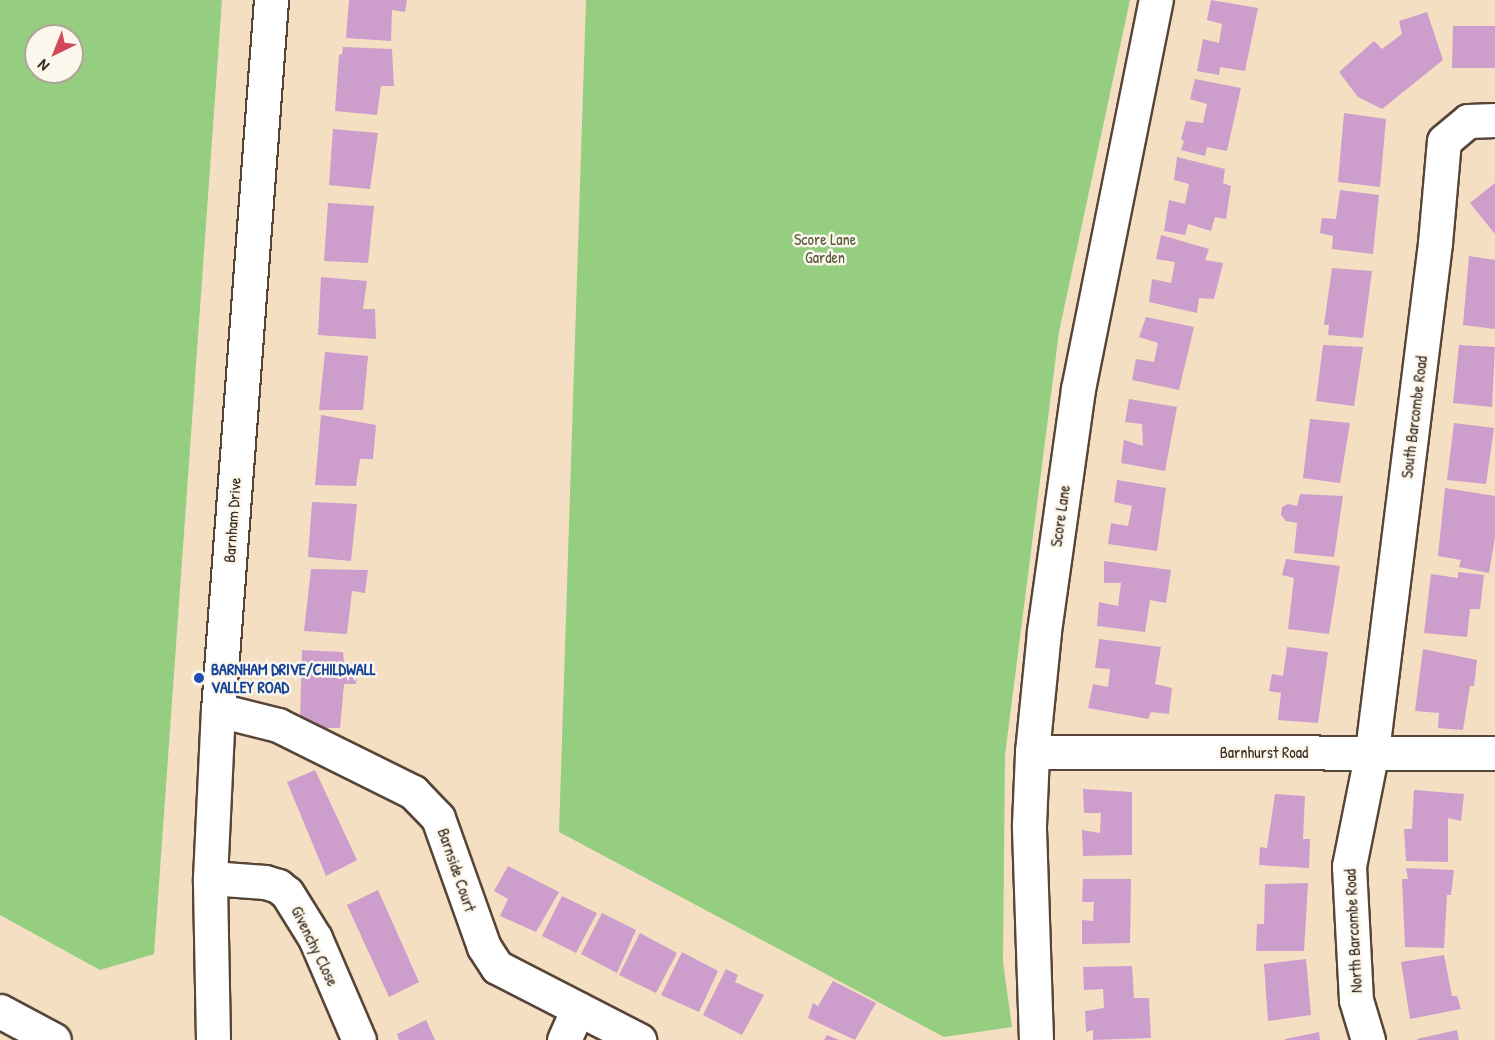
<!DOCTYPE html>
<html>
<head>
<meta charset="utf-8">
<style>
  body { margin:0 }
  #map { position:relative; width:1495px; height:1040px; overflow:hidden; background:#f4dfc3; font-family:"Patrick Hand",sans-serif }
  div>[style] { position:absolute }
  [style*='--x'] { left:calc(var(--x)*1px); top:calc(var(--y)*1px); width:calc(var(--w)*1px); rotate:calc(var(--a)*1deg) }
  .green>* { inset:0; background:#96ce81 }
  .building>* { inset:0; background:#cd9dcc }
  .roads { filter:drop-shadow(2px 0 #574537) drop-shadow(-2px 0 #574537) drop-shadow(0 2px #574537) drop-shadow(0 -2px #574537) }
  .minor>* { height:33px; margin:-16.5px; padding:0 16.5px; transform-origin:16.5px; border-radius:16.5px; background:#fff }
  .tertiary>* { height:33px; margin:-16.5px; padding:0 16.5px; transform-origin:16.5px; border-radius:16.5px; background:#fff }
  .secondary>* { height:33px; margin:-16.5px; padding:0 16.5px; transform-origin:16.5px; border-radius:16.5px; background:#fff }
  .dots>* { width:16px; height:16px; translate:-50% -50%; box-sizing:border-box; border:3px solid #fbf7ec; border-radius:50% }
  span { translate:-50% -50%; white-space:nowrap; text-align:center; line-height:1.15; -webkit-text-stroke:5px #fbf7ec; paint-order:stroke }
  .park-label { font-size:16px; color:#565b3c }
  .street-label { font-size:16px; color:#3b2a1e }
  .transit-label { font-size:16px; color:#164399; font-weight:700 }
  .left { translate:0 -50%; text-align:left }
  .north { position:absolute; left:24px; top:24px; width:60px; height:60px; box-sizing:border-box; background:#fbf7ec; border:2px solid #aea59a; border-radius:50%; rotate:223deg; font-size:16px; font-weight:700; line-height:24px; text-align:center; color:#3b2a1e }
  .north::after { content:''; display:block; margin:auto; width:21px; height:27px; background:#d1495b; clip-path:polygon(50% 0,100% 100%,50% 72%,0 100%) }
</style>
</head>
<body>
<div id="map">
  <div class="green">
    <i style="clip-path:polygon(evenodd,0 0,222px 0,154px 954px,100px 970px,0 915px,0 0,36px 36px,72px 36px,72px 72px,36px 72px,36px 36px)"></i>
    <i style="clip-path:polygon(586px 0,1130px 0,1059px 332px,1005px 755px,1003px 962px,1012px 1027px,944px 1037px,559px 832px)"></i>
  </div>
  <div class="building">
    <i style="clip-path:polygon(349px 0,407px 0,405px 12px,392px 10px,391px 41px,346px 38px)"></i>
    <i style="clip-path:polygon(1211px 0,1258px 8px,1245px 71px,1220px 67px,1219px 75px,1197px 71px,1203px 39px,1219px 43px,1222px 24px,1207px 20px)"></i>
    <i style="clip-path:polygon(1427px 12px,1443px 60px,1382px 109px,1358px 97px,1339px 72px,1374px 41px,1382px 49px,1402px 34px,1399px 21px)"></i>
    <i style="clip-path:polygon(1453px 26px,1495px 26px,1495px 68px,1452px 68px)"></i>
    <i style="clip-path:polygon(343px 47px,392px 49px,394px 86px,381px 86px,377px 115px,335px 111px,339px 55px,342px 54px)"></i>
    <i style="clip-path:polygon(1195px 79px,1241px 88px,1227px 151px,1207px 147px,1205px 156px,1181px 150px,1184px 141px,1181px 139px,1186px 121px,1203px 123px,1207px 104px,1190px 99px)"></i>
    <i style="clip-path:polygon(1344px 113px,1386px 119px,1380px 187px,1338px 182px)"></i>
    <i style="clip-path:polygon(333px 129px,378px 133px,370px 189px,329px 185px)"></i>
    <i style="clip-path:polygon(1177px 157px,1225px 169px,1223px 183px,1231px 186px,1226px 219px,1215px 217px,1211px 231px,1188px 224px,1185px 235px,1164px 231px,1169px 200px,1185px 204px,1189px 184px,1174px 180px)"></i>
    <i style="clip-path:polygon(1495px 183px,1495px 234px,1470px 203px)"></i>
    <i style="clip-path:polygon(1340px 190px,1379px 195px,1373px 254px,1332px 249px,1333px 236px,1320px 233px,1322px 218px,1336px 219px)"></i>
    <i style="clip-path:polygon(328px 203px,374px 206px,368px 263px,324px 261px)"></i>
    <i style="clip-path:polygon(1161px 235px,1209px 249px,1205px 260px,1223px 263px,1214px 299px,1199px 298px,1197px 313px,1149px 302px,1152px 279px,1171px 283px,1175px 262px,1156px 259px)"></i>
    <i style="clip-path:polygon(1469px 256px,1495px 260px,1495px 329px,1463px 325px)"></i>
    <i style="clip-path:polygon(1332px 268px,1372px 271px,1363px 338px,1328px 335px,1329px 325px,1324px 325px)"></i>
    <i style="clip-path:polygon(321px 277px,367px 281px,363px 309px,375px 309px,376px 339px,318px 335px)"></i>
    <i style="clip-path:polygon(1146px 317px,1194px 327px,1179px 390px,1132px 380px,1136px 359px,1154px 362px,1158px 343px,1139px 337px)"></i>
    <i style="clip-path:polygon(1323px 345px,1363px 347px,1354px 406px,1316px 401px)"></i>
    <i style="clip-path:polygon(1459px 345px,1495px 347px,1492px 407px,1453px 403px)"></i>
    <i style="clip-path:polygon(325px 352px,368px 356px,363px 410px,319px 410px)"></i>
    <i style="clip-path:polygon(1129px 399px,1177px 407px,1165px 471px,1121px 463px,1124px 440px,1143px 446px,1142px 424px,1125px 422px)"></i>
    <i style="clip-path:polygon(321px 415px,376px 425px,373px 459px,360px 459px,356px 486px,315px 485px)"></i>
    <i style="clip-path:polygon(1310px 419px,1350px 423px,1340px 483px,1303px 478px)"></i>
    <i style="clip-path:polygon(1454px 423px,1494px 428px,1486px 484px,1447px 480px)"></i>
    <i style="clip-path:polygon(1117px 480px,1166px 488px,1157px 551px,1108px 544px,1111px 523px,1128px 526px,1132px 506px,1114px 502px)"></i>
    <i style="clip-path:polygon(1445px 488px,1495px 496px,1495px 537px,1489px 573px,1459px 567px,1461px 560px,1438px 556px)"></i>
    <i style="clip-path:polygon(1300px 494px,1343px 496px,1334px 557px,1294px 553px,1297px 523px,1286px 521px,1281px 515px,1282px 507px,1288px 504px,1297px 506px)"></i>
    <i style="clip-path:polygon(312px 502px,357px 504px,351px 561px,308px 557px)"></i>
    <i style="clip-path:polygon(1286px 559px,1340px 566px,1329px 634px,1288px 629px,1294px 578px,1282px 575px)"></i>
    <i style="clip-path:polygon(1104px 561px,1171px 570px,1166px 603px,1150px 600px,1145px 632px,1097px 626px,1099px 602px,1118px 606px,1121px 583px,1104px 583px)"></i>
    <i style="clip-path:polygon(311px 569px,368px 570px,365px 593px,352px 591px,347px 634px,304px 631px)"></i>
    <i style="clip-path:polygon(1458px 572px,1484px 575px,1480px 609px,1470px 609px,1467px 637px,1424px 633px,1431px 574px,1458px 578px)"></i>
    <i style="clip-path:polygon(1099px 639px,1161px 647px,1155px 684px,1172px 688px,1169px 714px,1151px 712px,1148px 719px,1088px 708px,1093px 684px,1108px 687px,1110px 669px,1095px 668px)"></i>
    <i style="clip-path:polygon(1287px 647px,1328px 652px,1318px 723px,1278px 720px,1281px 693px,1269px 691px,1272px 674px,1283px 676px)"></i>
    <i style="clip-path:polygon(1423px 649px,1477px 660px,1474px 686px,1470px 686px,1463px 730px,1438px 728px,1439px 713px,1415px 711px)"></i>
    <i style="clip-path:polygon(302px 650px,343px 652px,344px 663px,359px 664px,356px 684px,344px 684px,340px 728px,314px 728px,314px 721px,300px 721px)"></i>
    <i style="clip-path:polygon(315px 770px,357px 860px,326px 876px,287px 782px)"></i>
    <i style="clip-path:polygon(1083px 789px,1132px 792px,1132px 855px,1083px 856px,1082px 830px,1100px 833px,1101px 813px,1084px 813px)"></i>
    <i style="clip-path:polygon(1414px 790px,1464px 794px,1461px 821px,1448px 818px,1448px 862px,1406px 861px,1404px 829px,1412px 829px)"></i>
    <i style="clip-path:polygon(1275px 794px,1305px 796px,1303px 839px,1310px 839px,1309px 868px,1259px 865px,1260px 847px,1267px 848px)"></i>
    <i style="clip-path:polygon(508px 866px,559px 892px,536px 932px,500px 916px,508px 899px,494px 891px)"></i>
    <i style="clip-path:polygon(1406px 868px,1454px 870px,1451px 895px,1447px 895px,1444px 948px,1405px 947px,1402px 879px,1408px 879px)"></i>
    <i style="clip-path:polygon(1083px 879px,1131px 879px,1130px 943px,1082px 944px,1082px 920px,1093px 921px,1094px 902px,1082px 902px)"></i>
    <i style="clip-path:polygon(1308px 883px,1304px 951px,1256px 951px,1257px 924px,1264px 924px,1265px 884px)"></i>
    <i style="clip-path:polygon(378px 890px,419px 982px,389px 997px,347px 905px)"></i>
    <i style="clip-path:polygon(562px 896px,597px 913px,576px 953px,542px 936px)"></i>
    <i style="clip-path:polygon(602px 913px,636px 930px,617px 973px,581px 954px)"></i>
    <i style="clip-path:polygon(640px 933px,677px 953px,656px 993px,619px 975px)"></i>
    <i style="clip-path:polygon(682px 952px,718px 971px,699px 1012px,661px 995px)"></i>
    <i style="clip-path:polygon(1444px 955px,1452px 996px,1457px 996px,1461px 1009px,1410px 1019px,1401px 962px)"></i>
    <i style="clip-path:polygon(1306px 959px,1311px 1015px,1268px 1021px,1264px 964px)"></i>
    <i style="clip-path:polygon(1132px 966px,1134px 998px,1149px 998px,1151px 1038px,1093px 1040px,1093px 1030px,1086px 1032px,1085px 1011px,1104px 1008px,1103px 989px,1084px 990px,1083px 967px)"></i>
    <i style="clip-path:polygon(726px 969px,738px 975px,735px 982px,764px 995px,742px 1035px,703px 1015px)"></i>
    <i style="clip-path:polygon(833px 981px,876px 1003px,855px 1040px,808px 1018px,813px 1003px,818px 1006px)"></i>
    <i style="clip-path:polygon(426px 1020px,435px 1040px,399px 1040px,397px 1034px)"></i>
    <i style="clip-path:polygon(1457px 1030px,1459px 1040px,1417px 1040px,1417px 1039px)"></i>
    <i style="clip-path:polygon(1319px 1032px,1320px 1040px,1285px 1040px,1285px 1039px)"></i>
    <i style="clip-path:polygon(827px 1035px,839px 1040px,824px 1040px)"></i>
  </div>
  <div class="roads">
    <div class="minor">
      <i style="--x:218;--y:710;--w:62;--a:14"></i>
      <i style="--x:278;--y:725;--w:151;--a:26.4"></i>
      <i style="--x:413;--y:792;--w:36;--a:46"></i>
      <i style="--x:438;--y:818;--w:137;--a:70.4"></i>
      <i style="--x:484;--y:947;--w:24;--a:57"></i>
      <i style="--x:497;--y:967;--w:160;--a:27.2"></i>
      <i style="--x:1032;--y:752;--w:463;--a:0.1"></i>
      <i style="--x:210;--y:878;--w:55;--a:4.2"></i>
      <i style="--x:265;--y:882;--w:14;--a:17"></i>
      <i style="--x:278;--y:886;--w:11;--a:38"></i>
      <i style="--x:287;--y:893;--w:53;--a:58.1"></i>
      <i style="--x:315;--y:938;--w:111;--a:66.7"></i>
      <i style="--x:564;--y:1040;--w:34;--a:-66"></i>
      <i style="--x:1036;--y:1040;--w:215;--a:-91.9"></i>
      <i style="--x:1029;--y:825;--w:73;--a:-87.6"></i>
      <i style="--x:1032;--y:752;--w:122;--a:-84.3"></i>
      <i style="--x:1044;--y:631;--w:244;--a:-82"></i>
      <i style="--x:1078;--y:389;--w:397;--a:-78.7"></i>
      <i style="--x:1368;--y:1040;--w:42;--a:-106.7"></i>
      <i style="--x:1356;--y:1000;--w:134;--a:-93"></i>
      <i style="--x:1349;--y:866;--w:117;--a:-78.7"></i>
      <i style="--x:1372;--y:751;--w:512;--a:-82.93"></i>
      <i style="--x:1435;--y:243;--w:102;--a:-85"></i>
      <i style="--x:1444;--y:141;--w:31;--a:-40"></i>
      <i style="--x:1468;--y:121;--w:27;--a:-2"></i>
    </div>
    <div class="tertiary">
      <i style="--x:213;--y:1040;--w:162;--a:-91.1"></i>
      <i style="--x:210;--y:878;--w:168;--a:-87.3"></i>
      <i style="--x:218;--y:710;--w:712;--a:-85.73"></i>
    </div>
    <div class="secondary">
      <i style="--x:0;--y:1011;--w:61;--a:28.2"></i>
    </div>
  </div>
  <div class="dots">
    <i style="left:199px;top:678px;background:#1a4fb4"></i>
  </div>
  <div class="park-label">
    <span style="left:825px;top:248px">Score Lane<br>Garden</span>
  </div>
  <div class="street-label">
    <span style="left:1414px;top:417px;rotate:-83deg">South Barcombe Road</span>
    <span style="left:1060px;top:516px;rotate:-82deg">Score Lane</span>
    <span style="left:232px;top:520px;rotate:-86deg">Barnham Drive</span>
    <span style="left:1264px;top:752px">Barnhurst Road</span>
    <span style="left:457px;top:870px;rotate:71deg">Barnside Court</span>
    <span style="left:1353px;top:931px;rotate:-93deg">North Barcombe Road</span>
    <span style="left:315px;top:946px;rotate:64deg">Givenchy Close</span>
  </div>
  <div class="transit-label">
    <span class="left" style="left:211px;top:678px">BARNHAM DRIVE/CHILDWALL<br>VALLEY ROAD</span>
  </div>
  <div class="north">N</div>
</div>
</body>
</html>
